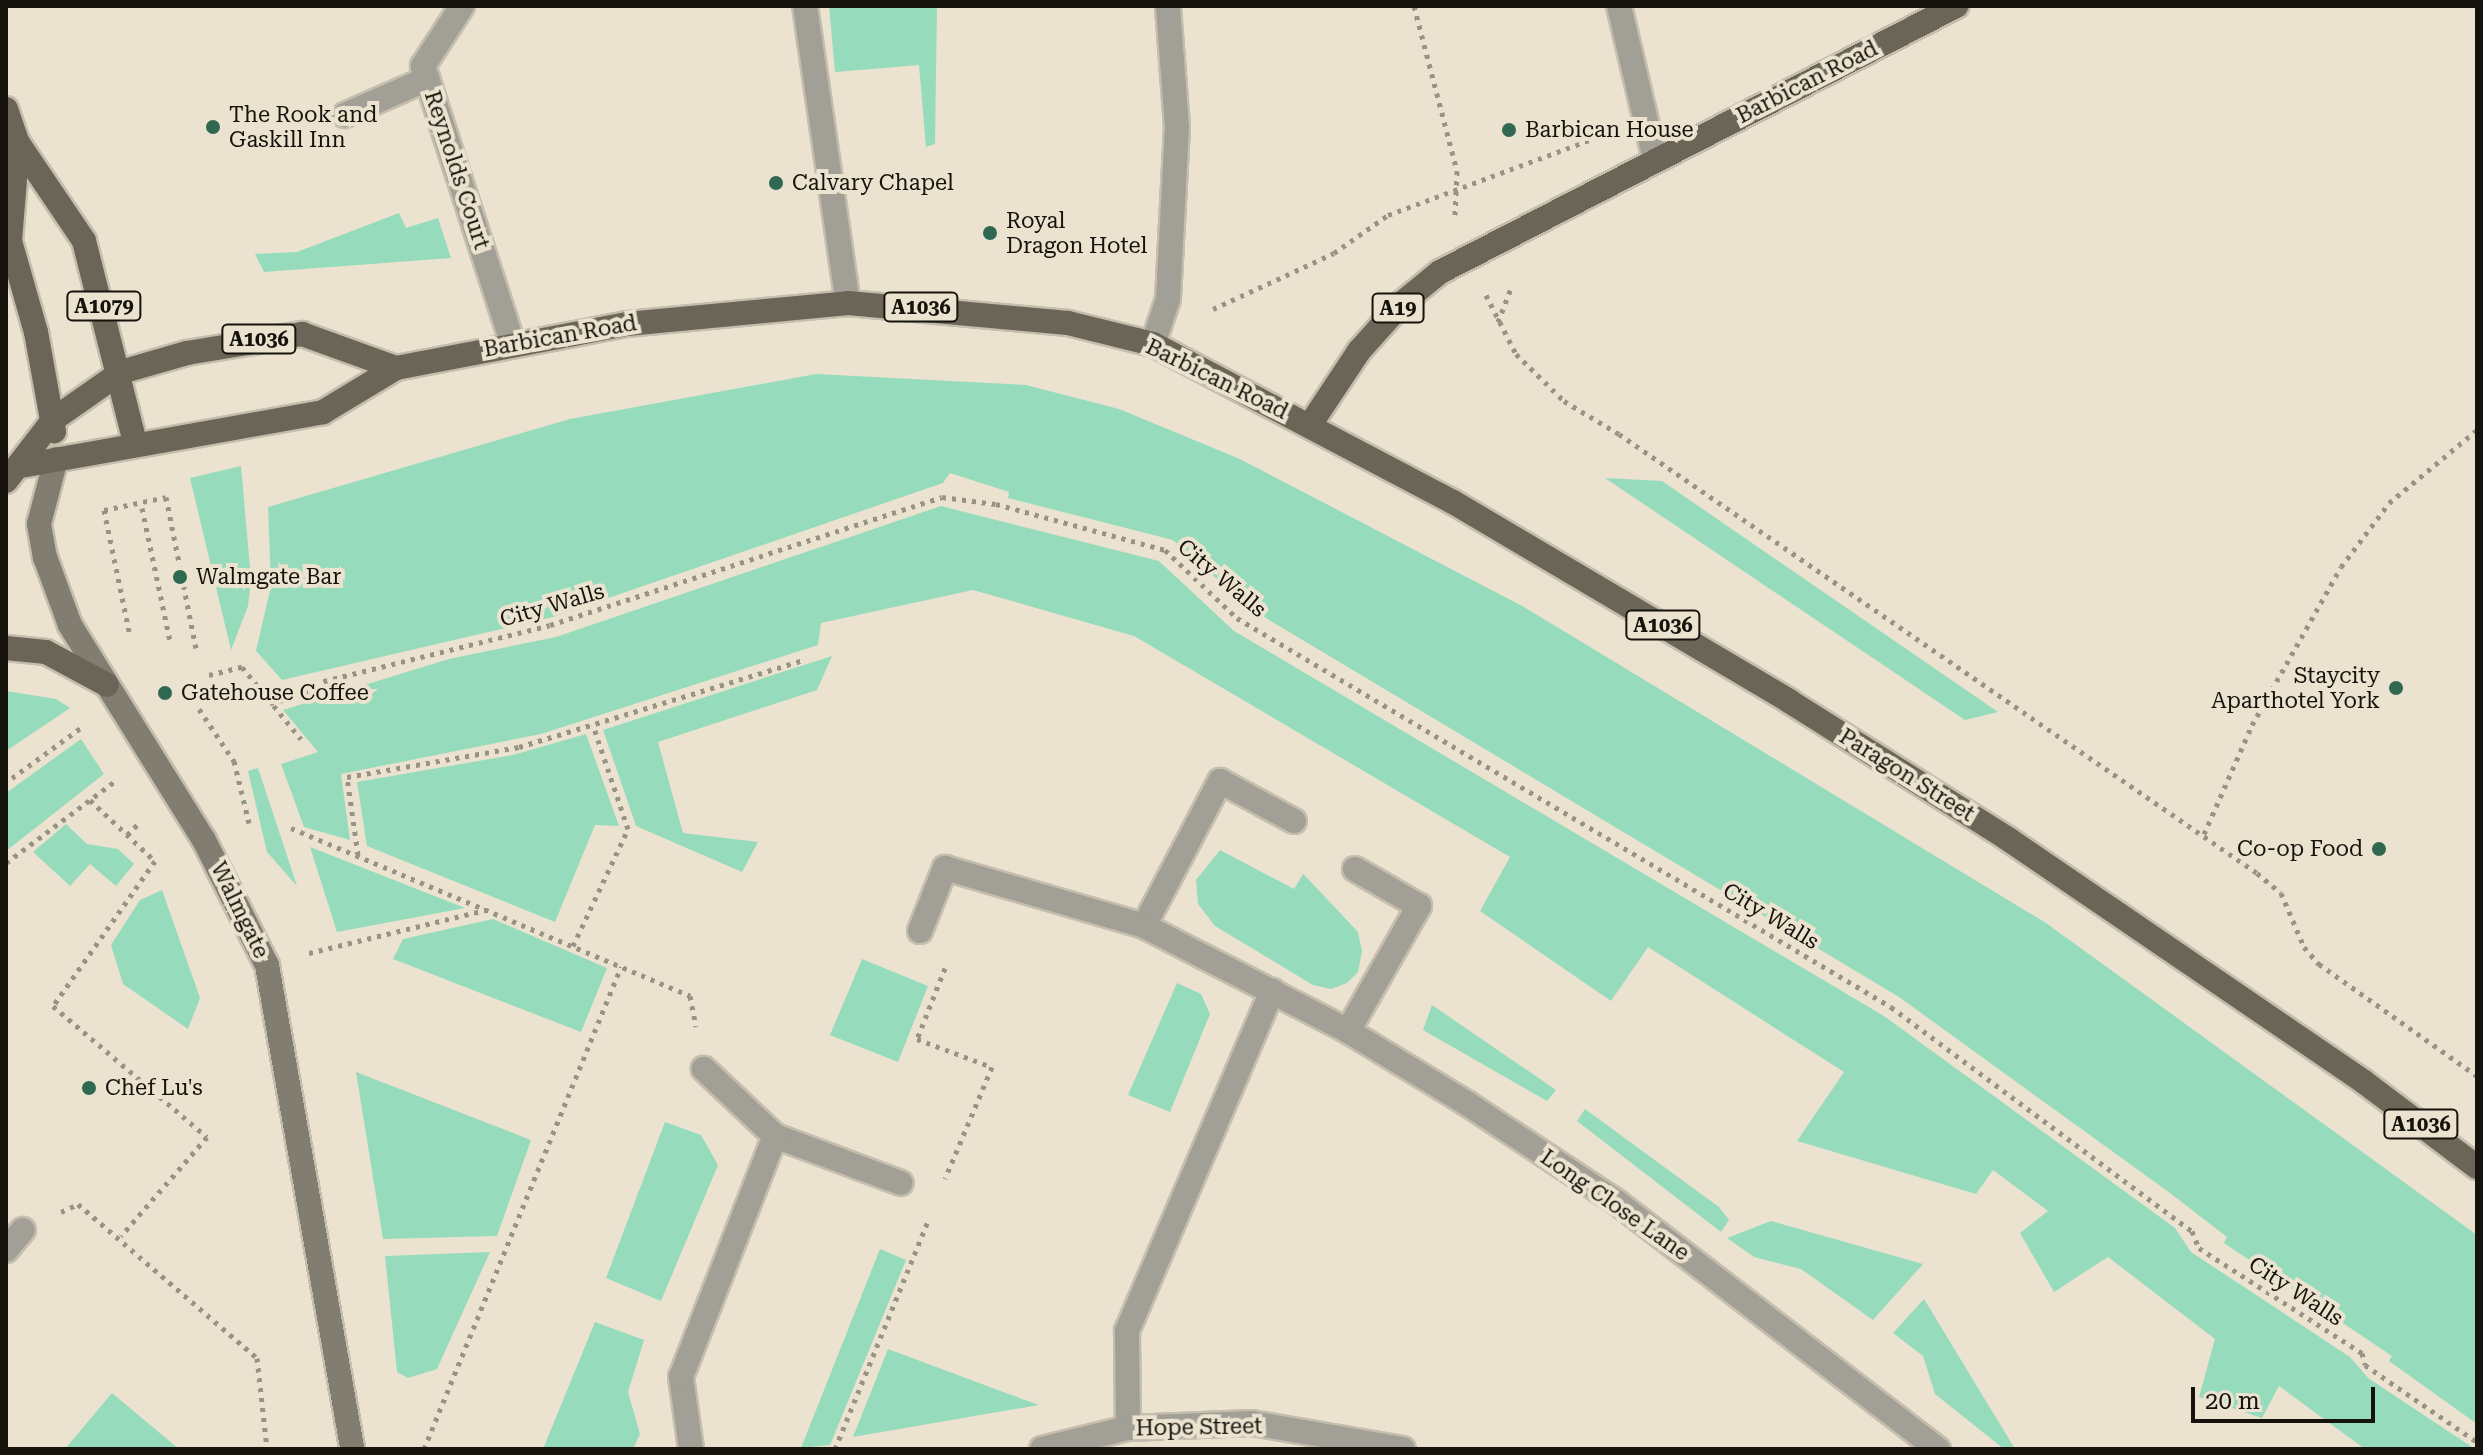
<!DOCTYPE html>
<html>
<head>
<meta charset="utf-8">
<style>
  body { margin:0 }
  #map { position:relative; width:2483px; height:1455px; overflow:hidden; background:#ebe3d0; font-family:"Roboto Serif",serif }
  div>[style] { position:absolute }
  [style*='--x'] { left:calc(var(--x)*1px); top:calc(var(--y)*1px); width:calc(var(--w)*1px); rotate:calc(var(--a)*1deg) }
  .green>* { inset:0; background:#96dbbc }
  .path>* { height:5px; margin-top:-2.5px; transform-origin:0; background:repeating-linear-gradient(90deg,#999385 0 4px,transparent 0 10px) }
  .roads { filter:drop-shadow(2px 0 #c5bead) drop-shadow(-2px 0 #c5bead) drop-shadow(0 2px #c5bead) drop-shadow(0 -2px #c5bead) }
  .lane>* { height:24px; margin:-12px; padding:0 12px; transform-origin:12px; border-radius:12px; background:#a29f96 }
  .street>* { height:24px; margin:-12px; padding:0 12px; transform-origin:12px; border-radius:12px; background:#a29f96 }
  .secondary>* { height:24px; margin:-12px; padding:0 12px; transform-origin:12px; border-radius:12px; background:#827d71 }
  .primary>* { height:24px; margin:-12px; padding:0 12px; transform-origin:12px; border-radius:12px; background:#6b6557 }
  .path-bridge>* { height:5px; margin-top:-2.5px; transform-origin:0; background:repeating-linear-gradient(90deg,#999385 0 4px,transparent 0 10px) }
  .dots>* { width:22px; height:22px; translate:-50% -50%; box-sizing:border-box; border:4px solid #ebe3d0; border-radius:50% }
  span { translate:-50% -50%; white-space:nowrap; text-align:center; line-height:1.15; -webkit-text-stroke:8px #ebe3d0; paint-order:stroke }
  .shield-label span { padding:2px 6px; background:#ebe3d0; border:2px solid; border-radius:6px; -webkit-text-stroke-width:0 }
  .shield-label { font-size:20px; color:#16130c; font-weight:700 }
  .street-label { font-size:22px; color:#16130c }
  .poi-label { font-size:22px; color:#16130c }
  .left { translate:0 -50%; text-align:left }
  .right { translate:-100% -50%; text-align:right }
  .frame { position:absolute; inset:0; border:8px solid #16130c; pointer-events:none }
  .scale { position:absolute; left:2191px; top:1387px; width:184px; height:36px; box-sizing:border-box; border:4px solid #16130c; border-top:0; padding-left:10px; font-size:24px; line-height:28px; white-space:nowrap; color:#16130c; -webkit-text-stroke:6px #ebe3d0; paint-order:stroke }
</style>
</head>
<body>
<div id="map">
  <div class="green">
    <i style="clip-path:polygon(829px 6px,937px 6px,935px 144px,926px 147px,919px 65px,835px 72px)"></i>
    <i style="clip-path:polygon(399px 213px,406px 228px,438px 218px,451px 258px,264px 272px,255px 254px,297px 252px)"></i>
    <i style="clip-path:polygon(816px 374px,1026px 385px,1119px 409px,1240px 459px,1524px 607px,2046px 923px,2477px 1235px,2477px 1424px,2389px 1361px,2392px 1356px,2224px 1243px,2227px 1237px,2170px 1193px,1899px 997px,1251px 609px,1173px 540px,1008px 498px,1009px 492px,950px 473px,943px 483px,553px 617px,282px 680px,256px 651px,271px 586px,268px 507px,570px 419px)"></i>
    <i style="clip-path:polygon(241px 466px,251px 579px,248px 606px,231px 650px,190px 478px)"></i>
    <i style="clip-path:polygon(1605px 478px,1662px 481px,1998px 712px,1965px 720px)"></i>
    <i style="clip-path:polygon(941px 506px,1159px 561px,1234px 631px,1884px 1016px,2175px 1228px,2191px 1252px,2350px 1357px,2368px 1378px,2475px 1449px,2365px 1449px,2279px 1386px,2262px 1418px,2199px 1397px,2215px 1339px,2108px 1257px,2054px 1292px,2020px 1233px,2048px 1211px,1993px 1170px,1976px 1194px,1797px 1141px,1844px 1072px,1648px 947px,1611px 1001px,1480px 911px,1510px 857px,1134px 636px,973px 590px,821px 623px,818px 645px,541px 734px,341px 774px,350px 840px,304px 827px,281px 764px,318px 752px,283px 710px,449px 659px,556px 637px)"></i>
    <i style="clip-path:polygon(832px 656px,817px 690px,658px 742px,683px 833px,758px 842px,742px 872px,636px 826px,603px 730px)"></i>
    <i style="clip-path:polygon(6px 691px,56px 699px,70px 708px,6px 751px)"></i>
    <i style="clip-path:polygon(586px 734px,619px 826px,595px 825px,555px 922px,367px 846px,357px 782px,513px 755px)"></i>
    <i style="clip-path:polygon(81px 739px,104px 774px,6px 851px,6px 793px)"></i>
    <i style="clip-path:polygon(258px 768px,297px 886px,267px 852px,248px 771px)"></i>
    <i style="clip-path:polygon(66px 824px,87px 844px,118px 849px,134px 864px,116px 886px,90px 864px,70px 886px,33px 852px)"></i>
    <i style="clip-path:polygon(310px 847px,465px 908px,337px 932px)"></i>
    <i style="clip-path:polygon(1220px 850px,1294px 889px,1303px 874px,1311px 882px,1358px 932px,1362px 951px,1358px 972px,1347px 983px,1331px 989px,1313px 985px,1215px 926px,1198px 904px,1196px 880px)"></i>
    <i style="clip-path:polygon(162px 890px,200px 998px,188px 1029px,123px 984px,111px 945px,140px 900px)"></i>
    <i style="clip-path:polygon(493px 919px,607px 968px,581px 1032px,393px 959px,403px 939px)"></i>
    <i style="clip-path:polygon(862px 959px,928px 986px,898px 1062px,830px 1035px)"></i>
    <i style="clip-path:polygon(1177px 983px,1201px 994px,1210px 1014px,1170px 1112px,1128px 1095px)"></i>
    <i style="clip-path:polygon(1432px 1005px,1556px 1090px,1547px 1101px,1423px 1030px)"></i>
    <i style="clip-path:polygon(356px 1072px,531px 1140px,497px 1236px,383px 1239px)"></i>
    <i style="clip-path:polygon(1585px 1109px,1719px 1207px,1729px 1220px,1721px 1232px,1577px 1121px)"></i>
    <i style="clip-path:polygon(665px 1122px,701px 1135px,718px 1165px,661px 1301px,606px 1278px)"></i>
    <i style="clip-path:polygon(1771px 1221px,1923px 1264px,1873px 1320px,1801px 1269px,1754px 1257px,1727px 1238px)"></i>
    <i style="clip-path:polygon(880px 1249px,906px 1260px,830px 1445px,801px 1448px)"></i>
    <i style="clip-path:polygon(490px 1252px,437px 1369px,408px 1378px,397px 1372px,385px 1256px)"></i>
    <i style="clip-path:polygon(1924px 1299px,2015px 1449px,2004px 1449px,1935px 1394px,1923px 1356px,1893px 1333px)"></i>
    <i style="clip-path:polygon(595px 1322px,644px 1340px,628px 1392px,640px 1434px,633px 1449px,543px 1449px)"></i>
    <i style="clip-path:polygon(888px 1349px,1006px 1393px,1039px 1405px,853px 1437px)"></i>
    <i style="clip-path:polygon(112px 1393px,179px 1449px,65px 1449px)"></i>
  </div>
  <div class="path">
    <i style="--x:1414;--y:6;--w:171;--a:75.4"></i>
    <i style="--x:1457;--y:171;--w:44;--a:92.6"></i>
    <i style="--x:1486;--y:295;--w:66;--a:63"></i>
    <i style="--x:1516;--y:354;--w:67;--a:44.4"></i>
    <i style="--x:1564;--y:401;--w:64;--a:31"></i>
    <i style="--x:1619;--y:434;--w:774;--a:34.53"></i>
    <i style="--x:2257;--y:873;--w:31;--a:40"></i>
    <i style="--x:2281;--y:893;--w:59;--a:66.9"></i>
    <i style="--x:2304;--y:947;--w:23;--a:49"></i>
    <i style="--x:2319;--y:964;--w:194;--a:35.3"></i>
    <i style="--x:1213;--y:309;--w:133;--a:-24.8"></i>
    <i style="--x:1334;--y:253;--w:66;--a:-35.1"></i>
    <i style="--x:1388;--y:215;--w:218;--a:-20.4"></i>
    <i style="--x:1498;--y:322;--w:39;--a:-69"></i>
    <i style="--x:166;--y:497;--w:154;--a:78.8"></i>
    <i style="--x:142;--y:508;--w:136;--a:78.1"></i>
    <i style="--x:104;--y:510;--w:124;--a:78.3"></i>
    <i style="--x:209;--y:675;--w:34;--a:-14"></i>
    <i style="--x:242;--y:667;--w:93;--a:50.7"></i>
    <i style="--x:270;--y:703;--w:37;--a:-14"></i>
    <i style="--x:306;--y:694;--w:8;--a:-104"></i>
    <i style="--x:304;--y:686;--w:253;--a:-13.9"></i>
    <i style="--x:550;--y:625;--w:412;--a:-18.1"></i>
    <i style="--x:942;--y:497;--w:54;--a:7.4"></i>
    <i style="--x:996;--y:504;--w:175;--a:15.2"></i>
    <i style="--x:1165;--y:550;--w:99;--a:43.4"></i>
    <i style="--x:1237;--y:618;--w:761;--a:30.74"></i>
    <i style="--x:1891;--y:1007;--w:375;--a:36.7"></i>
    <i style="--x:2192;--y:1231;--w:18;--a:68"></i>
    <i style="--x:2199;--y:1248;--w:194;--a:32.8"></i>
    <i style="--x:2362;--y:1353;--w:12;--a:76"></i>
    <i style="--x:2365;--y:1365;--w:136;--a:34.5"></i>
    <i style="--x:199;--y:709;--w:63;--a:56.1"></i>
    <i style="--x:234;--y:761;--w:64;--a:76.4"></i>
    <i style="--x:12;--y:778;--w:87;--a:-36.1"></i>
    <i style="--x:90;--y:800;--w:89;--a:43.2"></i>
    <i style="--x:155;--y:861;--w:177;--a:125.1"></i>
    <i style="--x:53;--y:1006;--w:202;--a:40.4"></i>
    <i style="--x:207;--y:1137;--w:131;--a:131"></i>
    <i style="--x:291;--y:828;--w:433;--a:22.8"></i>
    <i style="--x:690;--y:996;--w:31;--a:79"></i>
    <i style="--x:2204;--y:834;--w:119;--a:-66.2"></i>
    <i style="--x:2252;--y:725;--w:181;--a:-60.6"></i>
    <i style="--x:2341;--y:567;--w:80;--a:-53.1"></i>
    <i style="--x:2389;--y:503;--w:114;--a:-39.7"></i>
    <i style="--x:127;--y:835;--w:18;--a:-45"></i>
    <i style="--x:358;--y:855;--w:79;--a:-98"></i>
    <i style="--x:347;--y:777;--w:175;--a:-9.9"></i>
    <i style="--x:519;--y:747;--w:298;--a:-17"></i>
    <i style="--x:6;--y:863;--w:135;--a:-36.9"></i>
    <i style="--x:573;--y:946;--w:129;--a:-64.8"></i>
    <i style="--x:628;--y:829;--w:110;--a:-108.6"></i>
    <i style="--x:309;--y:953;--w:182;--a:-13.7"></i>
    <i style="--x:945;--y:968;--w:76;--a:111.5"></i>
    <i style="--x:917;--y:1039;--w:80;--a:20.5"></i>
    <i style="--x:992;--y:1067;--w:121;--a:112.8"></i>
    <i style="--x:61;--y:1212;--w:19;--a:-25"></i>
    <i style="--x:78;--y:1204;--w:236;--a:40.7"></i>
    <i style="--x:257;--y:1358;--w:92;--a:83.7"></i>
    <i style="--x:424;--y:1449;--w:521;--a:-67.77"></i>
    <i style="--x:835;--y:1449;--w:248;--a:-67.8"></i>
  </div>
  <div class="roads">
    <div class="lane">
      <i style="--x:462;--y:6;--w:72;--a:123"></i>
      <i style="--x:423;--y:66;--w:290;--a:72.1"></i>
      <i style="--x:345;--y:115;--w:90;--a:-23.7"></i>
      <i style="--x:1153;--y:344;--w:47;--a:-71.6"></i>
      <i style="--x:1168;--y:299;--w:172;--a:-87"></i>
      <i style="--x:1177;--y:127;--w:121;--a:-94.3"></i>
      <i style="--x:1144;--y:926;--w:164;--a:-62.3"></i>
      <i style="--x:1220;--y:781;--w:84;--a:28.4"></i>
      <i style="--x:1348;--y:1031;--w:144;--a:-60.4"></i>
      <i style="--x:1419;--y:906;--w:74;--a:-150"></i>
      <i style="--x:6;--y:1250;--w:26;--a:-50"></i>
    </div>
    <div class="street">
      <i style="--x:805;--y:6;--w:300;--a:81.8"></i>
      <i style="--x:1619;--y:6;--w:157;--a:76.8"></i>
      <i style="--x:920;--y:931;--w:68;--a:-68.4"></i>
      <i style="--x:945;--y:868;--w:207;--a:16.2"></i>
      <i style="--x:1144;--y:926;--w:229;--a:27.2"></i>
      <i style="--x:1348;--y:1031;--w:140;--a:31.3"></i>
      <i style="--x:1468;--y:1104;--w:180;--a:33.4"></i>
      <i style="--x:1618;--y:1203;--w:404;--a:37.6"></i>
      <i style="--x:775;--y:1136;--w:134;--a:20.5"></i>
      <i style="--x:1128;--y:1428;--w:97;--a:-90.6"></i>
      <i style="--x:1127;--y:1331;--w:370;--a:-66.9"></i>
      <i style="--x:691;--y:1449;--w:73;--a:-97.9"></i>
      <i style="--x:681;--y:1377;--w:259;--a:-68.7"></i>
      <i style="--x:775;--y:1136;--w:98;--a:-136.7"></i>
      <i style="--x:1042;--y:1449;--w:89;--a:-13.7"></i>
      <i style="--x:1128;--y:1428;--w:124;--a:-2.3"></i>
      <i style="--x:1252;--y:1423;--w:153;--a:9.8"></i>
    </div>
    <div class="secondary">
      <i style="--x:56;--y:459;--w:67;--a:104.7"></i>
      <i style="--x:39;--y:524;--w:34;--a:80"></i>
      <i style="--x:45;--y:557;--w:72;--a:69.8"></i>
      <i style="--x:70;--y:625;--w:253;--a:58.1"></i>
      <i style="--x:204;--y:840;--w:140;--a:63.3"></i>
      <i style="--x:267;--y:965;--w:491;--a:80"></i>
    </div>
    <div class="primary">
      <i style="--x:6;--y:109;--w:36;--a:71"></i>
      <i style="--x:18;--y:143;--w:118;--a:56"></i>
      <i style="--x:84;--y:241;--w:208;--a:75.8"></i>
      <i style="--x:18;--y:143;--w:98;--a:94.7"></i>
      <i style="--x:10;--y:241;--w:95;--a:74.1"></i>
      <i style="--x:36;--y:332;--w:101;--a:79.7"></i>
      <i style="--x:1310;--y:425;--w:89;--a:-56.5"></i>
      <i style="--x:1359;--y:351;--w:64;--a:-48.1"></i>
      <i style="--x:1402;--y:303;--w:49;--a:-39.2"></i>
      <i style="--x:1440;--y:272;--w:581;--a:-27.27"></i>
      <i style="--x:21;--y:466;--w:307;--a:-10.1"></i>
      <i style="--x:323;--y:412;--w:85;--a:-31.1"></i>
      <i style="--x:396;--y:368;--w:235;--a:-10.8"></i>
      <i style="--x:627;--y:324;--w:222;--a:-5.4"></i>
      <i style="--x:848;--y:303;--w:221;--a:5.2"></i>
      <i style="--x:1068;--y:323;--w:88;--a:13.9"></i>
      <i style="--x:1153;--y:344;--w:339;--a:27.8"></i>
      <i style="--x:1453;--y:502;--w:391;--a:30.6"></i>
      <i style="--x:1789;--y:701;--w:259;--a:32.2"></i>
      <i style="--x:2008;--y:839;--w:431;--a:34.3"></i>
      <i style="--x:2364;--y:1082;--w:141;--a:37"></i>
      <i style="--x:6;--y:481;--w:78;--a:-52.3"></i>
      <i style="--x:54;--y:419;--w:82;--a:-35"></i>
      <i style="--x:121;--y:372;--w:69;--a:-16.1"></i>
      <i style="--x:187;--y:353;--w:117;--a:-9.4"></i>
      <i style="--x:302;--y:334;--w:100;--a:19.9"></i>
      <i style="--x:6;--y:648;--w:40;--a:5.7"></i>
      <i style="--x:46;--y:652;--w:69;--a:28.4"></i>
    </div>
  </div>
  <div class="path-bridge">
    <i style="--x:104;--y:510;--w:63;--a:-11.8"></i>
  </div>
  <div class="dots">
    <i style="left:213px;top:127px;background:#306951"></i>
    <i style="left:1509px;top:130px;background:#306951"></i>
    <i style="left:776px;top:183px;background:#306951"></i>
    <i style="left:990px;top:233px;background:#306951"></i>
    <i style="left:180px;top:577px;background:#306951"></i>
    <i style="left:2396px;top:688px;background:#306951"></i>
    <i style="left:165px;top:693px;background:#306951"></i>
    <i style="left:2379px;top:849px;background:#306951"></i>
    <i style="left:89px;top:1088px;background:#306951"></i>
  </div>
  <div class="shield-label">
    <span style="left:104px;top:306px">A1079</span>
    <span style="left:921px;top:307px">A1036</span>
    <span style="left:1398px;top:308px">A19</span>
    <span style="left:259px;top:339px">A1036</span>
    <span style="left:1663px;top:625px">A1036</span>
    <span style="left:2421px;top:1124px">A1036</span>
  </div>
  <div class="street-label">
    <span style="left:1807px;top:82px;rotate:-27deg">Barbican Road</span>
    <span style="left:457px;top:170px;rotate:72deg">Reynolds Court</span>
    <span style="left:560px;top:336px;rotate:-10deg">Barbican Road</span>
    <span style="left:1217px;top:379px;rotate:26deg">Barbican Road</span>
    <span style="left:1222px;top:578px;rotate:40deg">City Walls</span>
    <span style="left:552px;top:605px;rotate:-16deg">City Walls</span>
    <span style="left:1907px;top:775px;rotate:32deg">Paragon Street</span>
    <span style="left:240px;top:910px;rotate:64deg">Walmgate</span>
    <span style="left:1771px;top:916px;rotate:31deg">City Walls</span>
    <span style="left:1615px;top:1205px;rotate:35deg">Long Close Lane</span>
    <span style="left:2296px;top:1291px;rotate:33deg">City Walls</span>
    <span style="left:1199px;top:1427px;rotate:-1deg">Hope Street</span>
  </div>
  <div class="poi-label">
    <span class="left" style="left:229px;top:127px">The Rook and<br>Gaskill Inn</span>
    <span class="left" style="left:1525px;top:130px">Barbican House</span>
    <span class="left" style="left:792px;top:183px">Calvary Chapel</span>
    <span class="left" style="left:1006px;top:233px">Royal<br>Dragon Hotel</span>
    <span class="left" style="left:196px;top:577px">Walmgate Bar</span>
    <span class="right" style="left:2380px;top:688px">Staycity<br>Aparthotel York</span>
    <span class="left" style="left:181px;top:693px">Gatehouse Coffee</span>
    <span class="right" style="left:2363px;top:849px">Co-op Food</span>
    <span class="left" style="left:105px;top:1088px">Chef Lu's</span>
  </div>
  <div class="frame"></div>
  <div class="scale">20 m</div>
</div>
</body>
</html>
